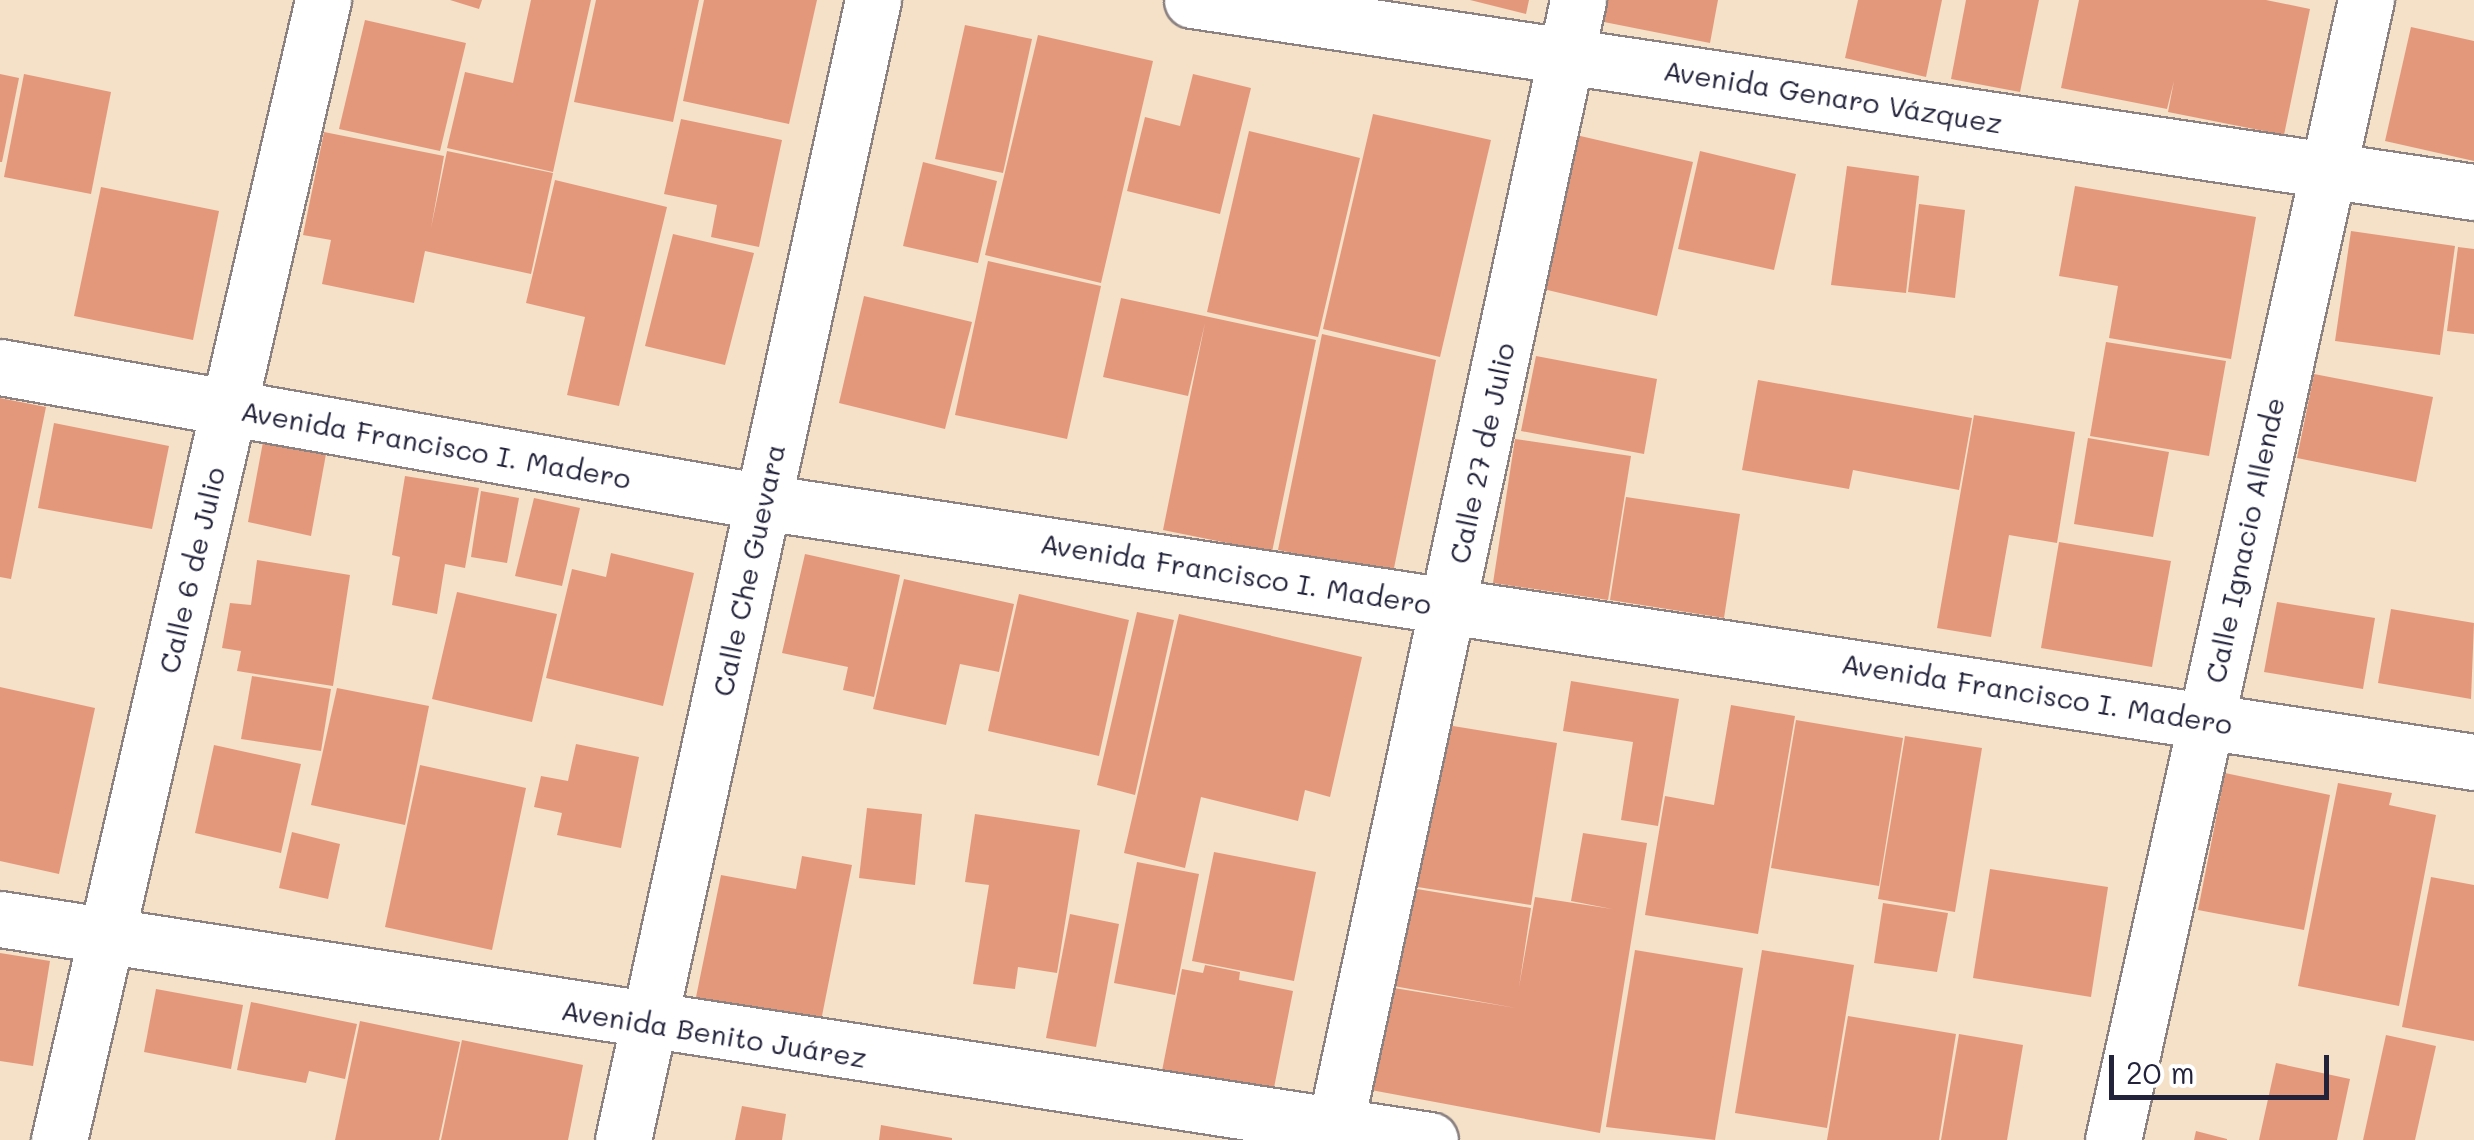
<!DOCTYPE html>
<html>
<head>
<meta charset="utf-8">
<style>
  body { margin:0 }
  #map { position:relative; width:2474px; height:1140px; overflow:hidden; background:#f5e1c8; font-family:Mali,sans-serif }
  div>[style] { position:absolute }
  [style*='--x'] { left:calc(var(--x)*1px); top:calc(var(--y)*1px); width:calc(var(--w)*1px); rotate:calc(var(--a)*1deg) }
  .building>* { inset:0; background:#e3987c }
  .roads { filter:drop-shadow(2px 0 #8c8282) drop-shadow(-2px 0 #8c8282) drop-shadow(0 2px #8c8282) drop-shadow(0 -2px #8c8282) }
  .minor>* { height:55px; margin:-27.5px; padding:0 27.5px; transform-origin:27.5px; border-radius:27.5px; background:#fff }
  span { translate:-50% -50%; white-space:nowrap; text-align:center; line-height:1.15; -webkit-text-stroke:10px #fff; paint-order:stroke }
  .street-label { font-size:28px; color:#22223b }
  .scale { position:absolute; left:2109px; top:1055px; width:220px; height:45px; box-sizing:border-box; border:5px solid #22223b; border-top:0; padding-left:12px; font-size:30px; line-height:35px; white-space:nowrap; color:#22223b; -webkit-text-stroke:8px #fff; paint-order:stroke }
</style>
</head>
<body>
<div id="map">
  <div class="building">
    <i style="clip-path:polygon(450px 0,482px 0,479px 9px)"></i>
    <i style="clip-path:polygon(531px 0,591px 0,553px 172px,447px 148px,465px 72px,513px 83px)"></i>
    <i style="clip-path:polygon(596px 0,699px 0,673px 122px,574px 102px)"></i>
    <i style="clip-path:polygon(704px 0,817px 0,789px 124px,683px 101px)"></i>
    <i style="clip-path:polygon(1470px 0,1529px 0,1526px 14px)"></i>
    <i style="clip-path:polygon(1608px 0,1718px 0,1710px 43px,1604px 22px)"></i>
    <i style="clip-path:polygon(1858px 0,1942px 0,1926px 77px,1845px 58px)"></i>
    <i style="clip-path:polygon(1966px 0,2039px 0,2020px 92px,1951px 79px)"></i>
    <i style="clip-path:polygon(2079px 0,2266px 0,2310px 9px,2284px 135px,2168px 112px,2174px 81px,2167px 109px,2061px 88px)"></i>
    <i style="clip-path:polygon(365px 20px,466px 43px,440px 151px,339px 129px)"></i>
    <i style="clip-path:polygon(965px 25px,1032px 39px,1003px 173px,935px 159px)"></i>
    <i style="clip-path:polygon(2411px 27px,2474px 41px,2474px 161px,2385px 141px)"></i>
    <i style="clip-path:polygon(1038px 35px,1153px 61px,1101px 283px,985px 255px)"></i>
    <i style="clip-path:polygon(0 74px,19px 78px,2px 162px,0 162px)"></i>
    <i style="clip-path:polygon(24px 74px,111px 92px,91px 194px,4px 177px)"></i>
    <i style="clip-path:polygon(1193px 74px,1251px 88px,1220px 214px,1127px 191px,1145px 117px,1180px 126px)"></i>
    <i style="clip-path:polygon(1373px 114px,1491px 140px,1440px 357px,1323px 329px)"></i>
    <i style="clip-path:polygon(681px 119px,782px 140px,759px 247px,711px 237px,717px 205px,664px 194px)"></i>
    <i style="clip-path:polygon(1249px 131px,1360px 158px,1318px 337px,1207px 312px)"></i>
    <i style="clip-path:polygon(324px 132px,444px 156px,431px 228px,447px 151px,553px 173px,531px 274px,425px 251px,414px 303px,322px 284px,331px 240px,303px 235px)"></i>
    <i style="clip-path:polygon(1576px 135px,1693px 162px,1657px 316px,1539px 288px)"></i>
    <i style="clip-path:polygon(1700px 151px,1796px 174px,1774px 270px,1678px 249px)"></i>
    <i style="clip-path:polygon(923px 162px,997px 181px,978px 263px,903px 246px)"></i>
    <i style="clip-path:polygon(1847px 166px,1919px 176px,1906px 293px,1831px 285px)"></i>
    <i style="clip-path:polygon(555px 180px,667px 207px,619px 406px,567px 395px,585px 317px,526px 303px)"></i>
    <i style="clip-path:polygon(2075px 186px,2256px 217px,2231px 359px,2109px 338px,2118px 286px,2059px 276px)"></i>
    <i style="clip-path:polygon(101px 187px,219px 211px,193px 340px,74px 316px)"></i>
    <i style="clip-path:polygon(1919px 204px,1965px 210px,1955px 298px,1908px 292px)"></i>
    <i style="clip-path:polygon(2351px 231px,2455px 246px,2440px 355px,2335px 341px)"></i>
    <i style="clip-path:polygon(673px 234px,754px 253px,725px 365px,645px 346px)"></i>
    <i style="clip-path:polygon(2458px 247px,2474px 249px,2474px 334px,2447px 331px)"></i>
    <i style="clip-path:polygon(988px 261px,1101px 286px,1067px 439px,955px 415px)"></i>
    <i style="clip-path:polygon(864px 296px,972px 322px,945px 429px,839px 403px)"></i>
    <i style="clip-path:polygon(1121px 298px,1316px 340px,1272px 552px,1163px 530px,1205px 323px,1188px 396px,1103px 377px)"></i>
    <i style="clip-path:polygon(1322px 334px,1436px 360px,1393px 573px,1278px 550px)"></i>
    <i style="clip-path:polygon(2106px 342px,2226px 361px,2209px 456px,2090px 436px)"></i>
    <i style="clip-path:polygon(1536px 356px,1657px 379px,1644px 454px,1521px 431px)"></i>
    <i style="clip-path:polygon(2314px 374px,2433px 397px,2416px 482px,2297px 458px)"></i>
    <i style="clip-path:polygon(1758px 380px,1972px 418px,1959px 490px,1853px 470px,1849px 489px,1742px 470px)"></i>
    <i style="clip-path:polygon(0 398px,46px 407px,11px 579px,0 577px)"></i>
    <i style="clip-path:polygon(1974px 415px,2075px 432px,2057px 543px,2009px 535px,1991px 637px,1937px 628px)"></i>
    <i style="clip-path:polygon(54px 423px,169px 446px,152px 529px,38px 508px)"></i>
    <i style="clip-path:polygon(2088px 438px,2169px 452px,2153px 537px,2074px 524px)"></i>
    <i style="clip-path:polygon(1515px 439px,1631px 456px,1608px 600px,1493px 583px)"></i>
    <i style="clip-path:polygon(263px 442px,326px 454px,311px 536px,248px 522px)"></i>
    <i style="clip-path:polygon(405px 476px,479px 488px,465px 568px,445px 564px,437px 614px,392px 605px,400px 557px,392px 555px)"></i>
    <i style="clip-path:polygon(481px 491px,519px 498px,507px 563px,471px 557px)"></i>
    <i style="clip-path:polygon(1626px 497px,1740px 514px,1724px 618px,1610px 600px)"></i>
    <i style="clip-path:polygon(534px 498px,580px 508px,562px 586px,515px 576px)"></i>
    <i style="clip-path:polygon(2059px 542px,2171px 561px,2152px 667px,2041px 648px)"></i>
    <i style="clip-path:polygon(611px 553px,694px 573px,663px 706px,546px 678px,572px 569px,606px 577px)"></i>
    <i style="clip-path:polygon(805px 554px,900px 575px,874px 697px,843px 690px,848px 667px,782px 653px)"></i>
    <i style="clip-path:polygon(257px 560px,350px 575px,333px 686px,237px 671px,241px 651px,222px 648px,230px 603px,251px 605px)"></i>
    <i style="clip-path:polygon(904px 579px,1014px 604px,999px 672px,960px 664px,946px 725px,873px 709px)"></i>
    <i style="clip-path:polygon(457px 592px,557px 614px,532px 722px,432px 699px)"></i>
    <i style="clip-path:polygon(1019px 594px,1129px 620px,1099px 756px,988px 731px)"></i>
    <i style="clip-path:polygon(2277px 602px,2375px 618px,2363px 689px,2264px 672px)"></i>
    <i style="clip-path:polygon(2391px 609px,2474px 623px,2471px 699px,2378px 683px)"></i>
    <i style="clip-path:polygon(1137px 612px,1174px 620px,1135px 795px,1097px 785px)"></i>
    <i style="clip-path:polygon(1179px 614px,1362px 657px,1330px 797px,1305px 790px,1298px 821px,1201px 797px,1185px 868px,1124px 853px)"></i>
    <i style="clip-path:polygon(252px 676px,331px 689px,321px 751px,241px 739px)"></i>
    <i style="clip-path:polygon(1571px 681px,1679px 699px,1658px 826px,1621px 820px,1633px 742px,1563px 731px)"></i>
    <i style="clip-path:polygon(0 687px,95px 708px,59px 874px,0 861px)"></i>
    <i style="clip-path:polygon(337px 688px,429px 706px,405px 825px,311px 805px)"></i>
    <i style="clip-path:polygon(1731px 705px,1795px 716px,1758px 934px,1645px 915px,1665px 796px,1714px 805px)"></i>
    <i style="clip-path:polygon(1796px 720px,1903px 738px,1879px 886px,1771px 868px)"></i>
    <i style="clip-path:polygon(1441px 724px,1557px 743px,1531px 905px,1405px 885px)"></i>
    <i style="clip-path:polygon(1905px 736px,1982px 748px,1955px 912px,1878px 899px)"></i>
    <i style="clip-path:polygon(576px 744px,639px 757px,621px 848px,557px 835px,562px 813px,534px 807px,541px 776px,568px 781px)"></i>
    <i style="clip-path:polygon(214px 745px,301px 764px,281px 853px,195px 833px)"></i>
    <i style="clip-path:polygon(420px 765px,526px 788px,492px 950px,385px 927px)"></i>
    <i style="clip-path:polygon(2225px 773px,2330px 795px,2304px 930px,2198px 910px)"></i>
    <i style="clip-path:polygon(2338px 783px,2392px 793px,2389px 805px,2436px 815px,2399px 1006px,2298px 986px)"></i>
    <i style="clip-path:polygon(867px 808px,922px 814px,915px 885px,859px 878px)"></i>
    <i style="clip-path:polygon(975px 814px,1080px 830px,1057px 973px,1018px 967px,1015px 989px,973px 984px,989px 885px,965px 882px)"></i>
    <i style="clip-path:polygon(292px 832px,340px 844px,328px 899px,279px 888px)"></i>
    <i style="clip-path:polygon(1583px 833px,1647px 843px,1600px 1133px,1371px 1090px,1388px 987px,1516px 1008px,1388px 985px,1405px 887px,1531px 908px,1519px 987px,1535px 897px,1612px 909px,1571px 901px)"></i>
    <i style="clip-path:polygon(1214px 852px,1316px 872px,1294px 981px,1192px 961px)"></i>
    <i style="clip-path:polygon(802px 856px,852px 865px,820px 1026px,695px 1002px,721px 875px,796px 889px)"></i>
    <i style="clip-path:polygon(1137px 862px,1199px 874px,1175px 995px,1114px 983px)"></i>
    <i style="clip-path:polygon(1990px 869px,2108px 887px,2091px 997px,1973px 978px)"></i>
    <i style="clip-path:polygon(2431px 877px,2474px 885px,2474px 1041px,2402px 1027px)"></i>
    <i style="clip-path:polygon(1883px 903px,1948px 913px,1937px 972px,1874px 963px)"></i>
    <i style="clip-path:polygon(1070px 914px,1119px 924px,1096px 1047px,1046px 1038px)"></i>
    <i style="clip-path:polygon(1635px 950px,1743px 968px,1715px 1140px,1606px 1127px)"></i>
    <i style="clip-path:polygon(1762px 950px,1854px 965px,1827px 1128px,1735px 1113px)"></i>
    <i style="clip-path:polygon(0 953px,50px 961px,33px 1066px,0 1061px)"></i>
    <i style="clip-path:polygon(1205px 965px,1240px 972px,1239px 980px,1293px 991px,1272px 1098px,1161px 1076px,1182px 969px,1203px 973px)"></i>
    <i style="clip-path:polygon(156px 989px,243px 1005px,231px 1069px,144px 1052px)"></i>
    <i style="clip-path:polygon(251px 1002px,357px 1024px,345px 1079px,309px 1071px,306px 1083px,237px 1070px)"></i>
    <i style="clip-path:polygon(1848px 1016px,1956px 1034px,1939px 1140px,1827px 1140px)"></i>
    <i style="clip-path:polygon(360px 1021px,460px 1042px,439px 1140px,335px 1140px)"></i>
    <i style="clip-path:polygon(1959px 1034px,2023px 1045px,2007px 1140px,1941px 1140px)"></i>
    <i style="clip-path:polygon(2386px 1035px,2436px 1046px,2415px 1140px,2363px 1140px)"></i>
    <i style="clip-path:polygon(462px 1040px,583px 1065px,568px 1140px,441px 1140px)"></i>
    <i style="clip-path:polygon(2276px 1063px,2350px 1079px,2337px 1140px,2259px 1140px)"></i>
    <i style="clip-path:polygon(742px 1106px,786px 1114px,782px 1140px,735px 1140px)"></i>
    <i style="clip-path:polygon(881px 1125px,952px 1138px,952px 1140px,879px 1140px)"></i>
    <i style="clip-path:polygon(2196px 1131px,2227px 1139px,2227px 1140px,2194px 1140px)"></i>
  </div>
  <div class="roads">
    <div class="minor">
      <i style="--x:1192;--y:0;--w:1296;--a:8.52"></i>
      <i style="--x:0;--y:367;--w:775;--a:10.03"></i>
      <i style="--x:763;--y:502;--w:1731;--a:8.64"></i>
      <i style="--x:0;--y:919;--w:1447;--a:8.79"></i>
      <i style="--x:59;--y:1140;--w:1170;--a:-76.96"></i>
      <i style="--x:623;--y:1140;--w:1167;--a:-77.63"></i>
      <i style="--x:1332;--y:1140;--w:1166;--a:-77.82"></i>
      <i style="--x:2113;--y:1140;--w:1168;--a:-77.49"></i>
    </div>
  </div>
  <div class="street-label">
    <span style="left:1833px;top:96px;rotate:9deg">Avenida Genaro Vázquez</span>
    <span style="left:436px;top:444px;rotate:10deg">Avenida Francisco I. Madero</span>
    <span style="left:1481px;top:453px;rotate:-78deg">Calle 27 de Julio</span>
    <span style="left:2244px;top:540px;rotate:-78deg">Calle Ignacio Allende</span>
    <span style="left:191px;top:570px;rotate:-77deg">Calle 6 de Julio</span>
    <span style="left:748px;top:570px;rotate:-78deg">Calle Che Guevara</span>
    <span style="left:1236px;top:573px;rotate:9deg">Avenida Francisco I. Madero</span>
    <span style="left:2037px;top:693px;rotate:9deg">Avenida Francisco I. Madero</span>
    <span style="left:714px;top:1033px;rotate:9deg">Avenida Benito Juárez</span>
  </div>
  <div class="scale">20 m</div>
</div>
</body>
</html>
